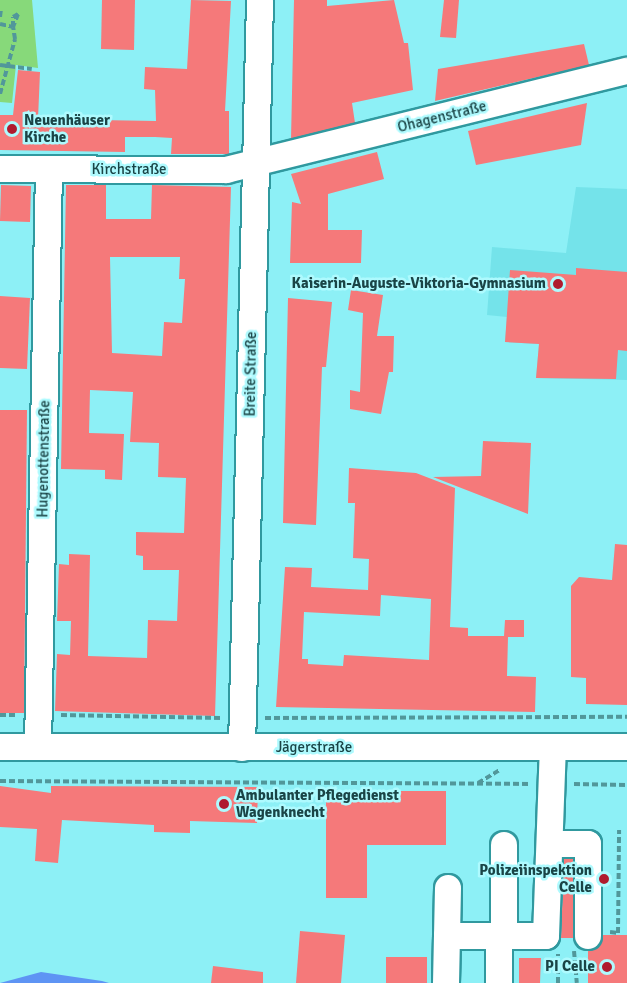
<!DOCTYPE html>
<html>
<head>
<meta charset="utf-8">
<style>
  body { margin:0 }
  #map { position:relative; width:627px; height:983px; overflow:hidden; background:#8df0f6; font-family:Signika,sans-serif }
  div>[style] { position:absolute }
  [style*='--x'] { left:calc(var(--x)*1px); top:calc(var(--y)*1px); width:calc(var(--w)*1px); rotate:calc(var(--a)*1deg) }
  .built>* { inset:0; background:#74e3ea }
  .green>* { inset:0; background:#87d97a }
  .water>* { inset:0; background:#5e94f4 }
  .building>* { inset:0; background:#f5797a }
  .path>* { height:4px; margin-top:-2px; transform-origin:0; background:repeating-linear-gradient(90deg,#51979a 0 6px,transparent 0 9px) }
  .roads { filter:drop-shadow(2px 0 #30999f) drop-shadow(-2px 0 #30999f) drop-shadow(0 2px #30999f) drop-shadow(0 -2px #30999f) }
  .minor>* { height:26px; margin:-13px; padding:0 13px; transform-origin:13px; border-radius:13px; background:#fff }
  .dots>* { width:16px; height:16px; translate:-50% -50%; box-sizing:border-box; border:3px solid #aefafe; border-radius:50% }
  span { translate:-50% -50%; white-space:nowrap; text-align:center; line-height:1.15; -webkit-text-stroke:5px #aefafe; paint-order:stroke }
  .street-label { font-size:15px; color:#1a4446 }
  .poi-label { font-size:15px; color:#1a4446; font-weight:700 }
  .left { translate:0 -50%; text-align:left }
  .right { translate:-100% -50%; text-align:right }
</style>
</head>
<body>
<div id="map">
  <div class="built">
    <i style="clip-path:polygon(576px 187px,627px 189px,627px 380px,536px 378px,539px 344px,505px 342px,507px 317px,487px 315px,492px 247px,566px 253px)"></i>
  </div>
  <div class="green">
    <i style="clip-path:polygon(0 0,32px 0,38px 68px,16px 65px,12px 103px,0 102px)"></i>
  </div>
  <div class="water">
    <i style="clip-path:polygon(41px 972px,102px 981px,109px 983px,0 983px)"></i>
  </div>
  <div class="building">
    <i style="clip-path:polygon(102px 0,135px 0,134px 50px,101px 49px)"></i>
    <i style="clip-path:polygon(191px 0,231px 1px,225px 111px,229px 111px,229px 154px,171px 154px,172px 138px,155px 137px,125px 137px,125px 152px,0 150px,0 115px,13px 115px,18px 70px,40px 72px,38px 119px,156px 121px,155px 90px,144px 89px,145px 67px,187px 69px)"></i>
    <i style="clip-path:polygon(294px 0,327px 0,327px 6px,394px 0,404px 43px,408px 43px,413px 90px,352px 103px,355px 123px,291px 139px)"></i>
    <i style="clip-path:polygon(444px 0,459px 0,456px 38px,440px 37px)"></i>
    <i style="clip-path:polygon(584px 44px,589px 65px,435px 101px,438px 69px)"></i>
    <i style="clip-path:polygon(587px 103px,581px 145px,476px 165px,468px 131px)"></i>
    <i style="clip-path:polygon(377px 152px,384px 179px,328px 194px,328px 230px,362px 230px,361px 263px,290px 263px,292px 202px,301px 204px,291px 174px)"></i>
    <i style="clip-path:polygon(1px 185px,31px 186px,30px 222px,0 221px)"></i>
    <i style="clip-path:polygon(evenodd,66px 185px,106px 185px,106px 219px,151px 219px,152px 185px,231px 187px,215px 716px,55px 711px,57px 654px,70px 655px,71px 621px,57px 621px,59px 564px,69px 565px,69px 554px,90px 555px,88px 656px,147px 658px,148px 620px,177px 621px,179px 570px,143px 570px,143px 556px,136px 555px,136px 532px,184px 533px,186px 478px,158px 477px,159px 443px,130px 442px,133px 392px,90px 390px,89px 433px,124px 434px,122px 480px,105px 479px,105px 470px,61px 469px,66px 185px,110px 257px,180px 257px,179px 279px,185px 279px,182px 323px,164px 322px,162px 356px,112px 353px,110px 257px)"></i>
    <i style="clip-path:polygon(576px 268px,627px 272px,627px 351px,618px 350px,616px 379px,536px 378px,539px 344px,505px 342px,510px 270px,576px 275px)"></i>
    <i style="clip-path:polygon(351px 290px,383px 295px,377px 336px,394px 336px,393px 372px,389px 372px,381px 414px,350px 409px,350px 390px,360px 392px,363px 313px,348px 310px)"></i>
    <i style="clip-path:polygon(0 296px,30px 298px,27px 369px,0 368px)"></i>
    <i style="clip-path:polygon(288px 298px,332px 302px,326px 367px,322px 367px,316px 525px,283px 523px)"></i>
    <i style="clip-path:polygon(0 410px,27px 410px,24px 713px,0 713px)"></i>
    <i style="clip-path:polygon(483px 441px,531px 443px,528px 514px,433px 477px,481px 476px)"></i>
    <i style="clip-path:polygon(evenodd,349px 468px,416px 473px,455px 488px,450px 627px,468px 628px,468px 636px,504px 636px,505px 620px,524px 620px,524px 637px,508px 637px,507px 676px,536px 677px,535px 712px,276px 707px,285px 567px,312px 568px,311px 587px,368px 590px,369px 559px,353px 558px,355px 503px,348px 503px,349px 468px,381px 595px,431px 599px,429px 660px,344px 655px,343px 666px,308px 664px,308px 659px,302px 659px,304px 612px,380px 616px,381px 595px)"></i>
    <i style="clip-path:polygon(615px 544px,627px 545px,627px 705px,586px 704px,586px 678px,571px 677px,571px 586px,579px 577px,612px 580px)"></i>
    <i style="clip-path:polygon(0 786px,51px 793px,51px 786px,258px 787px,257px 823px,190px 821px,190px 833px,154px 832px,154px 825px,62px 820px,58px 863px,35px 861px,37px 829px,0 827px)"></i>
    <i style="clip-path:polygon(326px 791px,446px 791px,446px 845px,367px 845px,367px 898px,326px 898px)"></i>
    <i style="clip-path:polygon(564px 859px,573px 859px,573px 938px,561px 938px)"></i>
    <i style="clip-path:polygon(300px 931px,345px 935px,341px 983px,296px 983px)"></i>
    <i style="clip-path:polygon(603px 935px,627px 935px,627px 983px,588px 983px,588px 951px,601px 944px)"></i>
    <i style="clip-path:polygon(386px 957px,427px 957px,427px 983px,386px 983px)"></i>
    <i style="clip-path:polygon(519px 958px,541px 958px,540px 983px,519px 983px)"></i>
    <i style="clip-path:polygon(213px 966px,263px 972px,263px 983px,211px 983px)"></i>
  </div>
  <div class="path">
    <i style="--x:0;--y:17;--w:8;--a:-83"></i>
    <i style="--x:0;--y:24;--w:13;--a:13"></i>
    <i style="--x:0;--y:65;--w:32;--a:7"></i>
    <i style="--x:0;--y:94;--w:57;--a:-74.7"></i>
    <i style="--x:15;--y:39;--w:12;--a:-99"></i>
    <i style="--x:13;--y:27;--w:10;--a:-90"></i>
    <i style="--x:13;--y:17;--w:6;--a:-31"></i>
    <i style="--x:18;--y:14;--w:14;--a:111"></i>
    <i style="--x:0;--y:715;--w:17;--a:0"></i>
    <i style="--x:61;--y:715;--w:160;--a:1.1"></i>
    <i style="--x:265;--y:718;--w:362;--a:-0.2"></i>
    <i style="--x:0;--y:781;--w:530;--a:0.32"></i>
    <i style="--x:478;--y:783;--w:26;--a:-31"></i>
    <i style="--x:574;--y:784;--w:53;--a:1.1"></i>
    <i style="--x:610;--y:932;--w:8;--a:7"></i>
    <i style="--x:618;--y:933;--w:103;--a:-89.4"></i>
    <i style="--x:574;--y:951;--w:32;--a:85"></i>
    <i style="--x:558;--y:983;--w:29;--a:-90"></i>
  </div>
  <div class="roads">
    <div class="minor">
      <i style="--x:0;--y:169;--w:226;--a:0.3"></i>
      <i style="--x:226;--y:170;--w:413;--a:-13.9"></i>
      <i style="--x:0;--y:747;--w:627;--a:0"></i>
      <i style="--x:38;--y:747;--w:577;--a:-88.91"></i>
      <i style="--x:242;--y:748;--w:748;--a:-88.62"></i>
      <i style="--x:552;--y:844;--w:36;--a:0"></i>
      <i style="--x:588;--y:844;--w:92;--a:90"></i>
      <i style="--x:504;--y:845;--w:91;--a:90"></i>
      <i style="--x:447;--y:936;--w:48;--a:-88.8"></i>
      <i style="--x:446;--y:983;--w:47;--a:-88.8"></i>
      <i style="--x:447;--y:936;--w:52;--a:0"></i>
      <i style="--x:499;--y:983;--w:47;--a:-90"></i>
      <i style="--x:499;--y:936;--w:47;--a:0"></i>
      <i style="--x:546;--y:936;--w:189;--a:-87.9"></i>
    </div>
  </div>
  <div class="dots">
    <i style="left:12px;top:129px;background:#af1b2f"></i>
    <i style="left:558px;top:284px;background:#af1b2f"></i>
    <i style="left:224px;top:804px;background:#af1b2f"></i>
    <i style="left:604px;top:879px;background:#af1b2f"></i>
    <i style="left:607px;top:967px;background:#af1b2f"></i>
  </div>
  <div class="street-label">
    <span style="left:442px;top:117px;rotate:-14deg">Ohagenstraße</span>
    <span style="left:129px;top:170px">Kirchstraße</span>
    <span style="left:251px;top:374px;rotate:-89deg">Breite Straße</span>
    <span style="left:44px;top:459px;rotate:-89deg">Hugenottenstraße</span>
    <span style="left:314px;top:748px">Jägerstraße</span>
  </div>
  <div class="poi-label">
    <span class="left" style="left:24px;top:129px">Neuenhäuser<br>Kirche</span>
    <span class="right" style="left:546px;top:284px">Kaiserin-Auguste-Viktoria-Gymnasium</span>
    <span class="left" style="left:236px;top:804px">Ambulanter Pflegedienst<br>Wagenknecht</span>
    <span class="right" style="left:592px;top:879px">Polizeiinspektion<br>Celle</span>
    <span class="right" style="left:595px;top:967px">PI Celle</span>
  </div>
</div>
</body>
</html>
